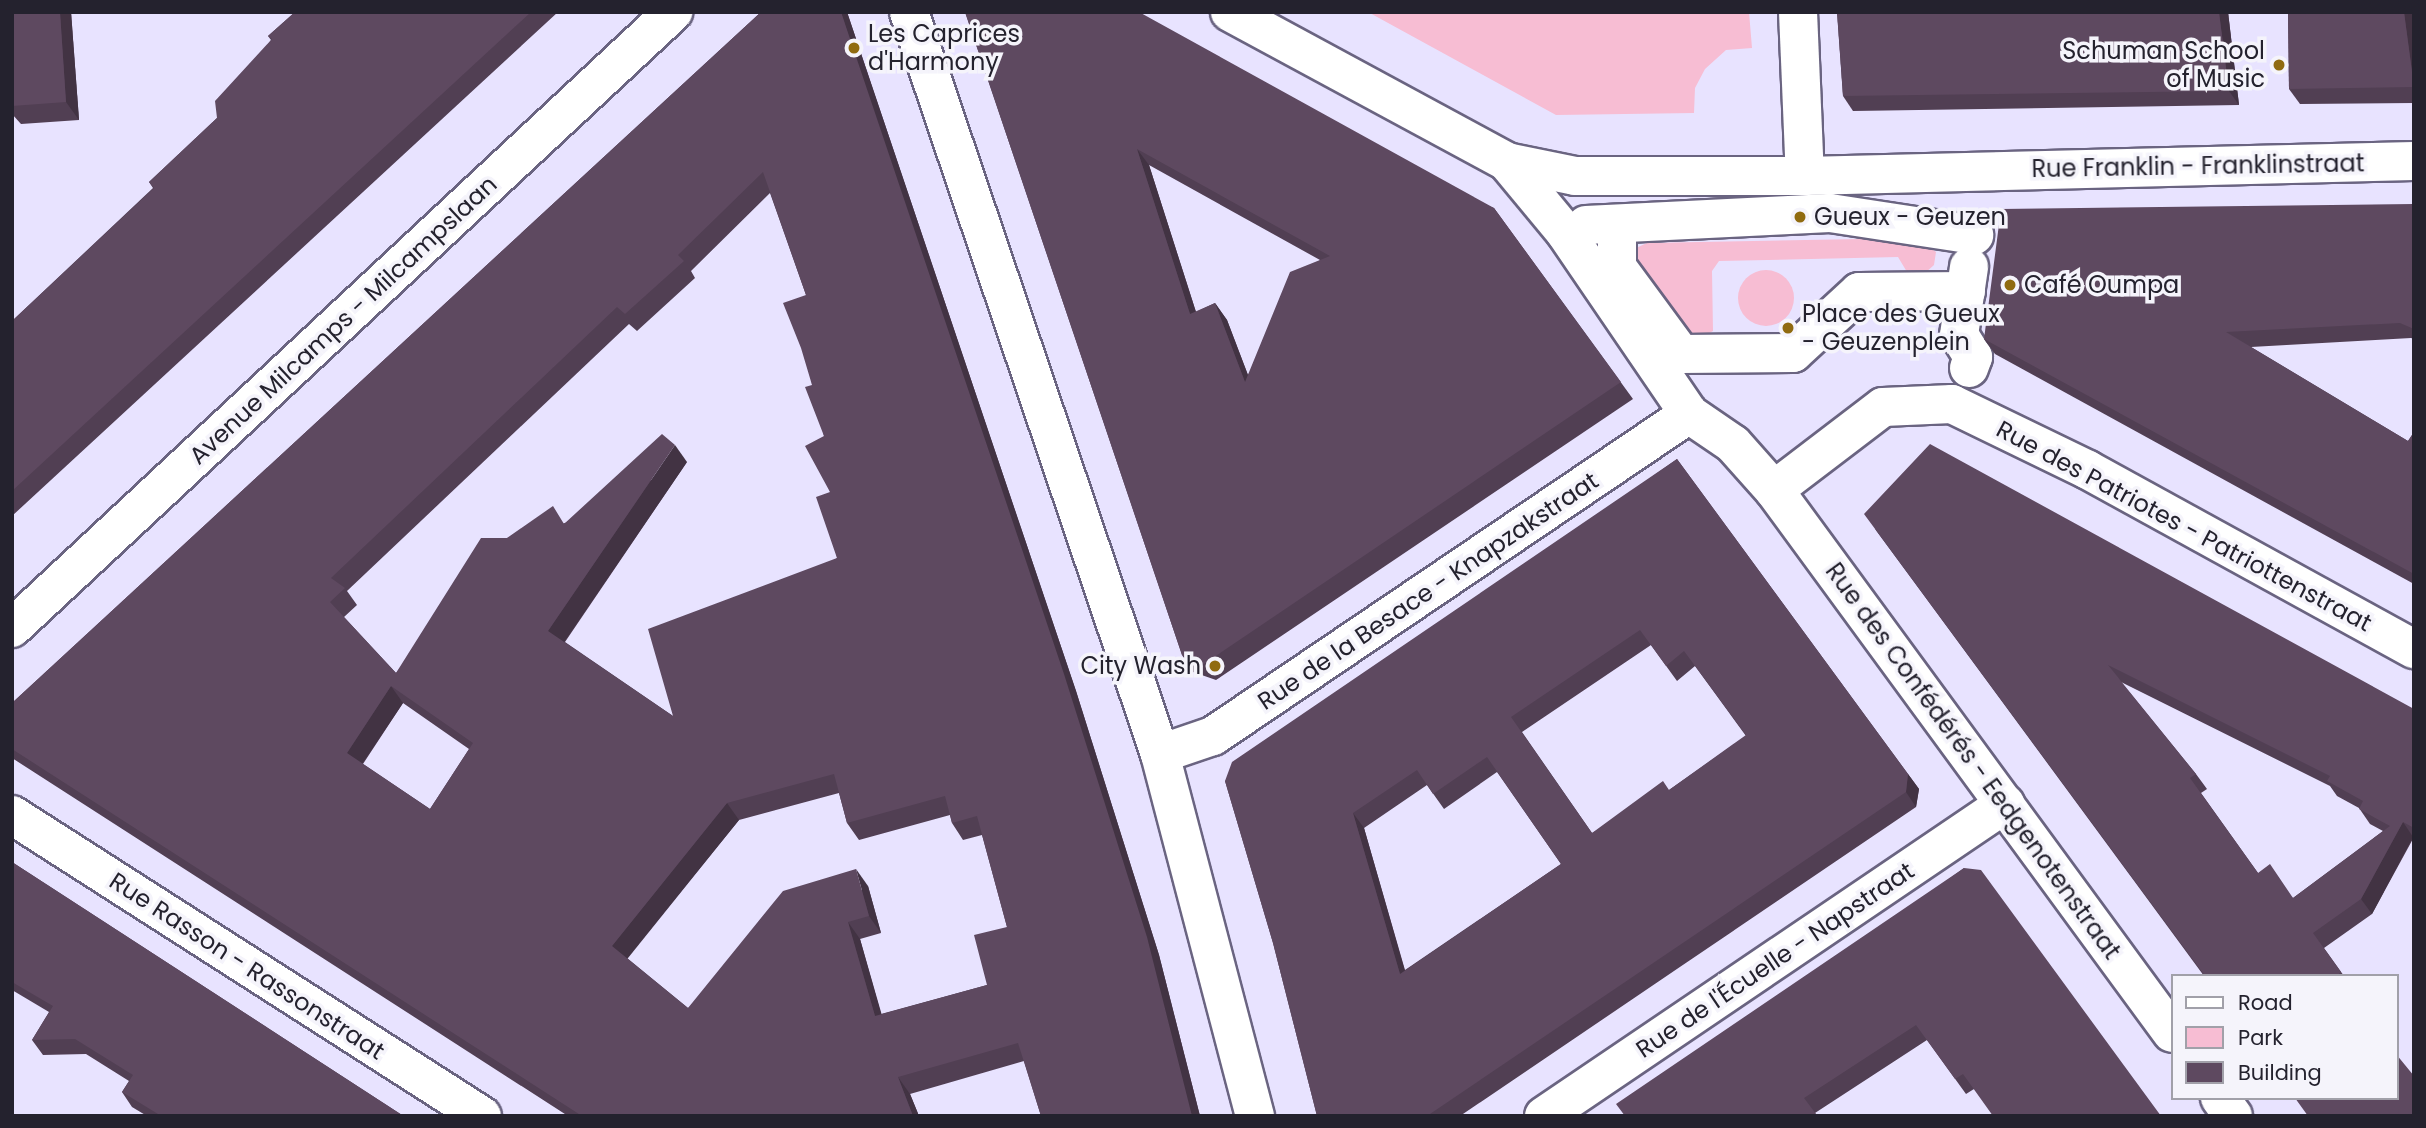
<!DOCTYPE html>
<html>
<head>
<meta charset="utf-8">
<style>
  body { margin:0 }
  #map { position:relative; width:2426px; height:1128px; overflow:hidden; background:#e8e3ff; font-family:Poppins,sans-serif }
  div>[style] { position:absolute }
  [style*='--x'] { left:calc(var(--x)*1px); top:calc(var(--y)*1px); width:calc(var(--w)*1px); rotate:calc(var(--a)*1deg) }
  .green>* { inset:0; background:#f7bdd3 }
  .round { border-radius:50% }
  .roads { filter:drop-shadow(2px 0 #6a6481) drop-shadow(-2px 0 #6a6481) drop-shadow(0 2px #6a6481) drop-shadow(0 -2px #6a6481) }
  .pedestrian>* { height:38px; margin:-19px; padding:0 19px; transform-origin:19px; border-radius:19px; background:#fff }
  .minor>* { height:38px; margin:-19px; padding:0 19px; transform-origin:19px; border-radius:19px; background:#fff }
  .tertiary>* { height:38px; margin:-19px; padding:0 19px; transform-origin:19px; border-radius:19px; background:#fff }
  .wall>* { inset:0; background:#513f53 }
  .shaded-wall>* { inset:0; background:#423343 }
  .building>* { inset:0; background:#5e4960 }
  .dots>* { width:19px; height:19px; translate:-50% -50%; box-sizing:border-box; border:4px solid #f5f4fb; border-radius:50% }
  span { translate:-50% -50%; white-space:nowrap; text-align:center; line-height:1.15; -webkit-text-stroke:7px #f5f4fb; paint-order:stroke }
  .poi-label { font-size:24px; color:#24222e }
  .left { translate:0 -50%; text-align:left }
  .right { translate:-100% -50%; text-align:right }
  .street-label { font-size:24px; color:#24222e }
  .frame { position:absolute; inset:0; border:14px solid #24222e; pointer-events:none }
  .legend { position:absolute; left:2171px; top:974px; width:228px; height:126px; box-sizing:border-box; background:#f5f4fb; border:2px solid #a1a0a9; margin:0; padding:9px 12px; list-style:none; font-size:21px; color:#24222e }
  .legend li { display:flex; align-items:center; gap:14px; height:35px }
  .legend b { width:35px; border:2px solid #a1a0a9 }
</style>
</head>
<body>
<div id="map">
  <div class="green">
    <i style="clip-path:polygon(1368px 12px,1749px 12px,1752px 48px,1726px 50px,1705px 69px,1695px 88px,1694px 113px,1556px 115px)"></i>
    <i style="clip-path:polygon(1917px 238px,1936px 252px,1934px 265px,1925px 273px,1907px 272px,1898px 257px,1719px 261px,1712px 271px,1713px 331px,1694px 341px,1633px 262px,1636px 248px,1647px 243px)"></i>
    <i class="round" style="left:1738px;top:270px;width:56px;height:56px"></i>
  </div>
  <div class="roads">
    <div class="pedestrian">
      <i style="--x:1617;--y:224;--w:43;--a:90"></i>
      <i style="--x:1617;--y:267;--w:108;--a:53.7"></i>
      <i style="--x:1681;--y:354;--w:112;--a:-0.5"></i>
      <i style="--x:1793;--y:353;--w:90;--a:-42.7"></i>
      <i style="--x:1859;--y:292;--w:107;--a:-0.5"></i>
      <i style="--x:1586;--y:225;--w:244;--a:-2.8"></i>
      <i style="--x:1830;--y:213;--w:146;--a:8.7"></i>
      <i style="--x:1969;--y:368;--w:12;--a:-70"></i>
      <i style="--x:1973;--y:357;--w:26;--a:-122"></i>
      <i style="--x:1959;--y:335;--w:69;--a:-81.6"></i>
    </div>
    <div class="minor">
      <i style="--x:1230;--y:12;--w:315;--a:28.4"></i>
      <i style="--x:1507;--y:162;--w:69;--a:11.6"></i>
      <i style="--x:1575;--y:176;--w:230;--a:0"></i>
      <i style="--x:1805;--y:176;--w:609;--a:-1.41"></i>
      <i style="--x:1798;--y:12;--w:164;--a:87.6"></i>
      <i style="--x:1507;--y:162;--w:91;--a:50.4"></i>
      <i style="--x:1565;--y:232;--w:220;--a:55.7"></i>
      <i style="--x:1689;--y:414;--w:53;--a:34.3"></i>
      <i style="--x:1733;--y:444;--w:62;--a:48.3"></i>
      <i style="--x:1774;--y:490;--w:137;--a:-37.3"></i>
      <i style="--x:1883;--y:407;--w:69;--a:-2.5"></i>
      <i style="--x:1952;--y:404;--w:151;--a:25.9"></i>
      <i style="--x:2088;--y:470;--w:372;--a:28.8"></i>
      <i style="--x:1774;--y:490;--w:673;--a:53.76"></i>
      <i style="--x:12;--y:628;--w:904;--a:-42.98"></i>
      <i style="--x:1160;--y:754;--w:56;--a:-18.8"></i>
      <i style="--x:1213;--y:736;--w:575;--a:-34.08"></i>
      <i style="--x:12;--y:815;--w:558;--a:32.64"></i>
      <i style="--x:2220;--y:1098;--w:22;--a:54"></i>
      <i style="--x:1544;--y:1116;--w:557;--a:-34.09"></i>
    </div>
    <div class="tertiary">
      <i style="--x:909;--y:12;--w:783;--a:71.31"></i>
      <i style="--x:1160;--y:754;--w:374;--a:75.3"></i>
    </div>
  </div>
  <div class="wall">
    <i style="clip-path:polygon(12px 12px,71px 12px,79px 120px,21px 124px,12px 114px)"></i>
    <i style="clip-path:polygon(295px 12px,558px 12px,12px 516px,12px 321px,153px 188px,149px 182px,217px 118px,271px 40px,268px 36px)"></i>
    <i style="clip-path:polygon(evenodd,761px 12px,847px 12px,1076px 691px,1159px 955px,1200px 1116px,1041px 1116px,1024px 1061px,910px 1094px,919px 1116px,568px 1116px,12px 758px,12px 703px,761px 12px,770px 193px,806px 295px,812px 385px,824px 436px,837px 558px,673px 716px,565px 642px,687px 462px,565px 523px,507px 538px,396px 673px,344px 617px,357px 605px,347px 591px,629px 324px,637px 331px,695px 278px,691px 271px,770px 193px,761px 12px,403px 703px,469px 749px,430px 809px,363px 764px,403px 703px,761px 12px,839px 793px,847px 823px,859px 840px,950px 815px,952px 823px,963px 840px,982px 835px,1007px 927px,987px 985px,881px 1014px,860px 939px,881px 933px,868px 886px,688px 1008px,627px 958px,739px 820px,839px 793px)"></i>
    <i style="clip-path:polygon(evenodd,965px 12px,1494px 208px,1633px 399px,1216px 680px,1193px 672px,1182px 655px,965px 12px,1149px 165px,1320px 260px,1248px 375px,1227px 320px,1215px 303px,1196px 312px,1149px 165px)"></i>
    <i style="clip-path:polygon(1837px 12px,2228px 12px,2239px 105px,1853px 111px,1843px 96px)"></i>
    <i style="clip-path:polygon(2288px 12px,2413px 12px,2414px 21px,2414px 103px,2300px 104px,2289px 89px)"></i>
    <i style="clip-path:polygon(2414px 204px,2414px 339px,2411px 338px,2251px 347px,2408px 441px,2414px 432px,2414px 584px,1995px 354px,1984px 339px)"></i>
    <i style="clip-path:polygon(evenodd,1677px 459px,1919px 789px,1916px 807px,1460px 1116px,1317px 1116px,1273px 943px,1225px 781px,1677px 459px,1651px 645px,1677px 681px,1695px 666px,1746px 736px,1669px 790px,1592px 833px,1522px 732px,1651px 645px,1677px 459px,1497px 772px,1561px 864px,1405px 970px,1364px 828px,1427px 785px,1444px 809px,1497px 772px)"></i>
    <i style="clip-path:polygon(evenodd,1875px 529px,2414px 709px,2414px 837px,2372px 914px,2324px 948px,2344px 976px,2204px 976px,1875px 529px,2121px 682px,2330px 786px,2337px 796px,2359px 808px,2370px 824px,2383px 831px,2293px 898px,2258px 873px,2201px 793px,2207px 789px,2196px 774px,2121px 682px)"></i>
    <i style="clip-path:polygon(12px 862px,402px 1115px,403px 1116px,147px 1116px,132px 1107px,122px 1092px,129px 1081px,86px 1054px,43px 1055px,32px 1040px,49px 1012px,12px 990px)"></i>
    <i style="clip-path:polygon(1964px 868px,1974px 1089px,1966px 1094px,1927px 1040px,1815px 1113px,1817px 1116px,1625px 1116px)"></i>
  </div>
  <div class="shaded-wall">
    <i style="clip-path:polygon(60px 12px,71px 12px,79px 120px,66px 102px)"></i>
    <i style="clip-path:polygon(841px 12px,847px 12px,1076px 691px,1159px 955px,1200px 1116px,1192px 1116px)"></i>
    <i style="clip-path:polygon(2219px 12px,2228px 12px,2239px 105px,2229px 91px)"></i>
    <i style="clip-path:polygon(2404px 12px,2413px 12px,2414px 21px,2414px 85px)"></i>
    <i style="clip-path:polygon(1137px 149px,1149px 165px,1202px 331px,1190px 314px)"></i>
    <i style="clip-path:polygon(1215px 303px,1227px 320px,1257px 399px,1245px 382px)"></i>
    <i style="clip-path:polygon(675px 445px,687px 462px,560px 648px,548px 631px)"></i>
    <i style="clip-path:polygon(391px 686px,403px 703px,358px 770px,347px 753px)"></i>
    <i style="clip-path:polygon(1908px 774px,1919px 789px,1916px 807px,1906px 792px)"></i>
    <i style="clip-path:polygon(727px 803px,739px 820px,624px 963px,612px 946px)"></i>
    <i style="clip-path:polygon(1353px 813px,1364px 828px,1410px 989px,1400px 974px)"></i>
    <i style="clip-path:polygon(2403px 822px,2413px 837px,2372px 914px,2361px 899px)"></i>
    <i style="clip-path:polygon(856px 869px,868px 886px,881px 933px,869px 916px)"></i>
    <i style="clip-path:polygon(848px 922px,860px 939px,887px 1033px,875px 1016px)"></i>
    <i style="clip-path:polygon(898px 1077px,910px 1094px,919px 1116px,913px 1116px)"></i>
  </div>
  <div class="building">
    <i style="clip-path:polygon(12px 12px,60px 12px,66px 102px,12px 106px)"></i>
    <i style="clip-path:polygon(295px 12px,531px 12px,12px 491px,12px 321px,154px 188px,149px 182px,217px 118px,215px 101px,272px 39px,268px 36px)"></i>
    <i style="clip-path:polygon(evenodd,761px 12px,841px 12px,1064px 674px,1147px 937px,1192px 1116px,1041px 1116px,1018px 1043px,898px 1077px,913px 1116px,582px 1116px,12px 749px,12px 703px,761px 12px,763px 172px,806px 295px,783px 303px,801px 348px,812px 385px,805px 387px,824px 436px,805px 446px,830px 492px,816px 497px,837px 558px,648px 629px,673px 716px,548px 631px,675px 445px,662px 434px,564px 524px,553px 506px,507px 538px,481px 538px,396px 673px,330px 602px,345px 588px,331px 578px,617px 307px,625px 314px,684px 261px,678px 255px,763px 172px,761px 12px,391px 686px,473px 743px,430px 809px,347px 753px,391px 686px,761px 12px,834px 774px,847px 823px,945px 796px,952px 823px,977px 816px,1007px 927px,974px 935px,987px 985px,875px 1016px,848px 922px,869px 916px,856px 869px,783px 891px,688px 1008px,612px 946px,727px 803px,834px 774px)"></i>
    <i style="clip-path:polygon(evenodd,965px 12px,1139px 12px,1494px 208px,1621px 382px,1204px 664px,1182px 655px,965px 12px,1137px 149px,1330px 256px,1290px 272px,1245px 382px,1215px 303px,1190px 314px,1137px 149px)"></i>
    <i style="clip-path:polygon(1837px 12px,2219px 12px,2229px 91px,1843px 96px)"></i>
    <i style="clip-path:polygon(2288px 12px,2404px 12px,2414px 87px,2289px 89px)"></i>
    <i style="clip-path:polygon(2414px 204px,2414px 329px,2400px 323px,2226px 332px,2408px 441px,2414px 432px,2414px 574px,1984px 339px,2001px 209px)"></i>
    <i style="clip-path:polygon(evenodd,1930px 444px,2414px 709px,2414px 828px,2403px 822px,2361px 899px,2313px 933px,2341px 972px,2337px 976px,2205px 976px,1864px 514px,1930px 444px,2108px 665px,2330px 776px,2327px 781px,2363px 801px,2359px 809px,2390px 826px,2293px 898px,2270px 864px,2258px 873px,2190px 778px,2196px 774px,2108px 665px)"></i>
    <i style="clip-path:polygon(evenodd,1677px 459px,1908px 774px,1906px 792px,1427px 1116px,1317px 1116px,1273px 943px,1225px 781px,1232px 762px,1677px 459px,1640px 630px,1666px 666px,1684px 651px,1746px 735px,1669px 790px,1663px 781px,1592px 833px,1511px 717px,1640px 630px,1677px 459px,1487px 757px,1561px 864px,1400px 974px,1353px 813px,1417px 770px,1433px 794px,1487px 757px)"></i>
    <i style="clip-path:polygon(12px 862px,402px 1115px,401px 1116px,157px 1116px,158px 1114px,122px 1092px,133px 1075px,75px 1039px,32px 1040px,53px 1006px,12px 982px)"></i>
    <i style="clip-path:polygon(1964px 868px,1981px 870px,2161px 1116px,1993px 1116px,1963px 1074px,1955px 1079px,1916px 1025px,1804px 1098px,1816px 1114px,1814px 1116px,1625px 1116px,1616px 1104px)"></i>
    <i style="clip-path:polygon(2396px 1054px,2414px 1076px,2414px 1116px,2308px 1116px,2295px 1098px,2396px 1098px)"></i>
  </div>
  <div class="dots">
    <i style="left:854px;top:48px;background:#906b10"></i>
    <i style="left:2279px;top:65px;background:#906b10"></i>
    <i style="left:1800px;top:217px;background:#906b10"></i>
    <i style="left:2010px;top:285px;background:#906b10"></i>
    <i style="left:1788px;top:328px;background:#906b10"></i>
    <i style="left:1215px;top:666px;background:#906b10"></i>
  </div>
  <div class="poi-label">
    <span class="left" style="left:868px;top:48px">Les Caprices<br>d'Harmony</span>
    <span class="right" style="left:2265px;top:65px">Schuman School<br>of Music</span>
    <span class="left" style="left:1814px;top:217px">Gueux - Geuzen</span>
    <span class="left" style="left:2024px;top:285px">Café Oumpa</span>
    <span class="left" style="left:1802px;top:328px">Place des Gueux<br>- Geuzenplein</span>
    <span class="right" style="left:1201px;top:666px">City Wash</span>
  </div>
  <div class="street-label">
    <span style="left:2198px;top:166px;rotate:-1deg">Rue Franklin - Franklinstraat</span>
    <span style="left:343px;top:320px;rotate:-43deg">Avenue Milcamps - Milcampslaan</span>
    <span style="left:2184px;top:526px;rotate:28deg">Rue des Patriotes - Patriottenstraat</span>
    <span style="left:1428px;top:591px;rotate:-34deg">Rue de la Besace - Knapzakstraat</span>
    <span style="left:1973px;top:761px;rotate:54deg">Rue des Confédérés - Eedgenotenstraat</span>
    <span style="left:1775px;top:960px;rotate:-34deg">Rue de l'Écuelle - Napstraat</span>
    <span style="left:247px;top:966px;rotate:33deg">Rue Rasson - Rassonstraat</span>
  </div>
  <div class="frame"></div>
  <ul class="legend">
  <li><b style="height:9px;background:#fff"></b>Road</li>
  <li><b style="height:19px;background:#f7bdd3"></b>Park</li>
  <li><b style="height:19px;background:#5e4960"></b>Building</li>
  </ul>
</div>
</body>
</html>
